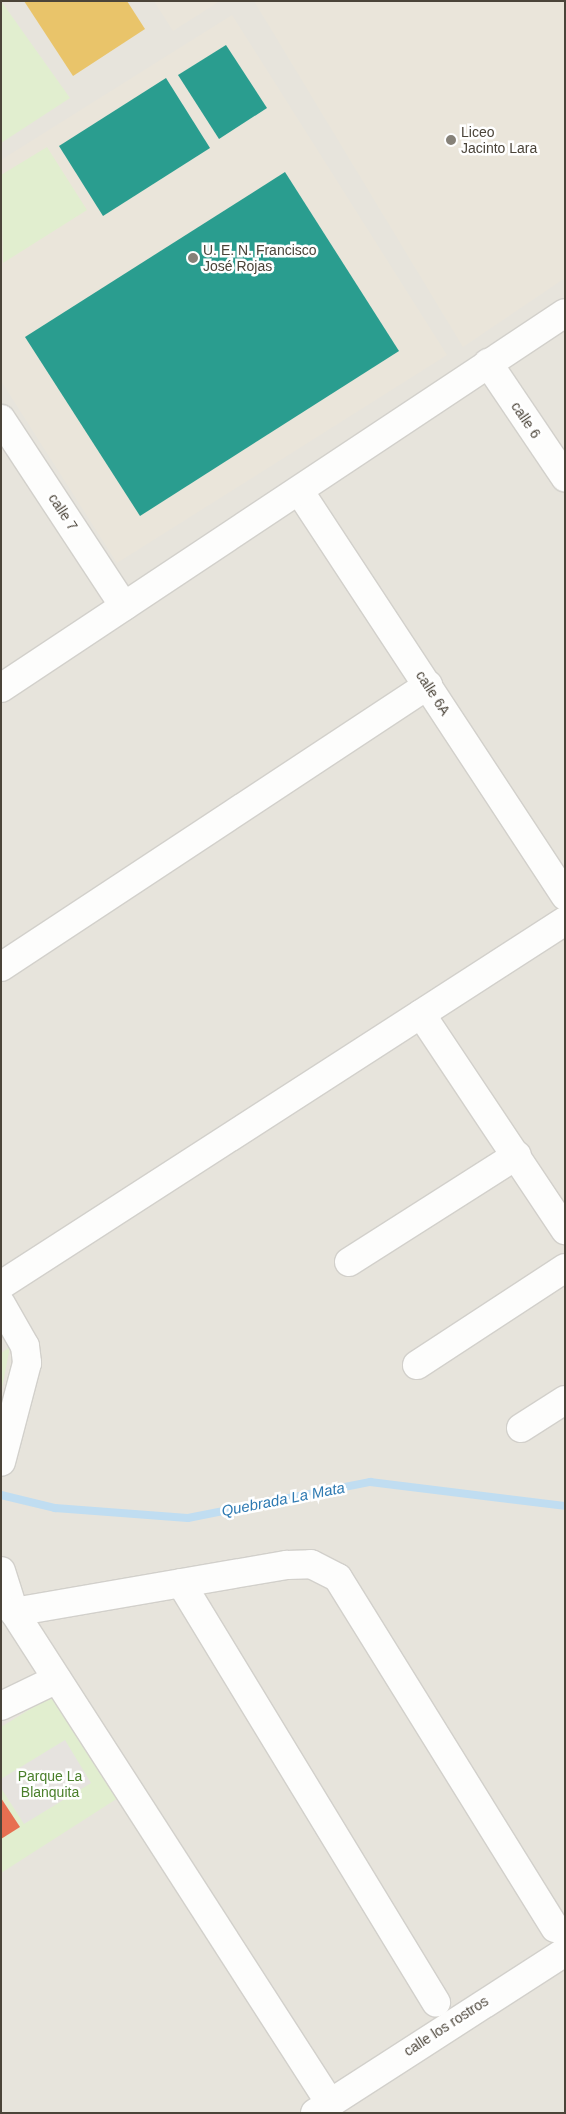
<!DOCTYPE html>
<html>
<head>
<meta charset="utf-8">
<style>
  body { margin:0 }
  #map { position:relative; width:566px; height:2114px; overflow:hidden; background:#f4f2ee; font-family:Helvetica,sans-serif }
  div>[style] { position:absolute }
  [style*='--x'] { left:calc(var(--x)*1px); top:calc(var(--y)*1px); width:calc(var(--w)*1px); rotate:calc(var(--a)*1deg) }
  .residential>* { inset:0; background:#e7e4dc }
  .education>* { inset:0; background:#eae5da }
  .green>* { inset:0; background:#e1eecf }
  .parking>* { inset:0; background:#e6e3df }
  .homes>* { inset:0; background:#e9c46a }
  .shops>* { inset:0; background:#e76f51 }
  .schools>* { inset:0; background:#2a9d8f }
  .stream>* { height:8px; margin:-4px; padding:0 4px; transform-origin:4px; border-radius:4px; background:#c0ddf1 }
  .roads { filter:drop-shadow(1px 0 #d2d0cb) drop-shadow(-1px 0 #d2d0cb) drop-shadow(0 1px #d2d0cb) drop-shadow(0 -1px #d2d0cb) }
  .minor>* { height:28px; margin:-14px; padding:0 14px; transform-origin:14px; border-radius:14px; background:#fdfdfc }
  .dots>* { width:14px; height:14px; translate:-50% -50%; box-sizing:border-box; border:2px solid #fff; border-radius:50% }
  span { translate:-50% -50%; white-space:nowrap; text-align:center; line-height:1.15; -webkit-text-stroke:5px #fff; paint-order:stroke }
  .poi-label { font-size:14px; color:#4b4439 }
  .left { translate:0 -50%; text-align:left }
  .street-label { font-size:14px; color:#4b4439 }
  .park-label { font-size:14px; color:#4a7f2a }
  .water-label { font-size:15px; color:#2e7ab2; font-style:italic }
  .frame { position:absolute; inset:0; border:2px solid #4b4439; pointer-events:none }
</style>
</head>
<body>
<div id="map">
  <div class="residential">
    <i style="clip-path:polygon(1px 1px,565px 1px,565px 2113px,1px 2113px)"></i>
  </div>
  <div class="education">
    <i style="clip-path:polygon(154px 1px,220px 1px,173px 31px)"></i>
    <i style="clip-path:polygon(254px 1px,565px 1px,565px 278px,463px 347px)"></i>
    <i style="clip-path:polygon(232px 15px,447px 355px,117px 563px,1px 381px,1px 160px)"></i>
  </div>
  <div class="green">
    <i style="clip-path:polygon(1px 1px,70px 98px,1px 143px)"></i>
    <i style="clip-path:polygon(47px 147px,87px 210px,3px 263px,1px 175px)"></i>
    <i style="clip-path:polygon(10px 1347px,1px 1393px,1px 1353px)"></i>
    <i style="clip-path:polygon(53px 1695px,118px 1798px,1px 1873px,1px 1727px)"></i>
  </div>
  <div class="parking">
    <i style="clip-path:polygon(65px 1740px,91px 1783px,24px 1824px,1px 1788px,1px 1779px)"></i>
  </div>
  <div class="homes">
    <i style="clip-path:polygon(24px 1px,127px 1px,145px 29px,73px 76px)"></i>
  </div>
  <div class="shops">
    <i style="clip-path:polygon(1px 1798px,20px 1827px,1px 1839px)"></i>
  </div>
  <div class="schools">
    <i style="clip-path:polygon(226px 45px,267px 108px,219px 139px,178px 75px)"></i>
    <i style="clip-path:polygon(166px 78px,210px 148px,103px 216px,59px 146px)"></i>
    <i style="clip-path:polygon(285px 172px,399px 351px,140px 516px,25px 337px)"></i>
  </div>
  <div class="stream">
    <i style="--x:1;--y:1495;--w:56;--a:13.5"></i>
    <i style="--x:55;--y:1508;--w:133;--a:4.3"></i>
    <i style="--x:188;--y:1518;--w:186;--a:-11.2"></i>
    <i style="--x:370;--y:1482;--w:196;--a:7"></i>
  </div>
  <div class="roads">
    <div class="minor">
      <i style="--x:488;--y:363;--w:138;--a:56"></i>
      <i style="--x:1;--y:419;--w:224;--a:56.7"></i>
      <i style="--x:300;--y:492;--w:483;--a:56.7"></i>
      <i style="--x:1;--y:688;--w:677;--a:-33.62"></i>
      <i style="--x:1;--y:967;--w:512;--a:-33.44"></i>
      <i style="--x:421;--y:1014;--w:260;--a:56.3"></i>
      <i style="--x:349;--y:1262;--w:199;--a:-32.5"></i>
      <i style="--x:1;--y:1285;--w:671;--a:-32.84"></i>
      <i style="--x:1;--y:1304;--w:48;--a:60.3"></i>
      <i style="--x:25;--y:1346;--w:17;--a:83"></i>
      <i style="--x:27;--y:1363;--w:102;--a:104.7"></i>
      <i style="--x:417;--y:1365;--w:177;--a:-33.2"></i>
      <i style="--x:521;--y:1428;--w:52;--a:-32.5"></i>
      <i style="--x:1;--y:1571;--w:43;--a:72.4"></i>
      <i style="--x:14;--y:1612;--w:584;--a:57.24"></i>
      <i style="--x:181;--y:1583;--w:491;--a:58.7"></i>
      <i style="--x:14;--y:1612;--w:277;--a:-9.8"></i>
      <i style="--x:287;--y:1565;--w:24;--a:-2"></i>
      <i style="--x:311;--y:1564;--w:30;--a:27"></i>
      <i style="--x:338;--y:1578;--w:412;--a:58.2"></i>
      <i style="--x:1;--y:1706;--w:62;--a:-25.7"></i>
      <i style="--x:315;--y:2113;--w:297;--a:-32.8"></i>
    </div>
  </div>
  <div class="dots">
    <i style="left:451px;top:140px;background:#868178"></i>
    <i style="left:193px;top:258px;background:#868178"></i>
  </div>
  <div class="poi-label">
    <span class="left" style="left:461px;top:140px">Liceo<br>Jacinto Lara</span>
    <span class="left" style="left:203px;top:258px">U. E. N. Francisco<br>José Rojas</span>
  </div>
  <div class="street-label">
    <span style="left:526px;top:420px;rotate:56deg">calle 6</span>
    <span style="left:63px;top:512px;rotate:57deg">calle 7</span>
    <span style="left:433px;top:693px;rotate:57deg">calle 6A</span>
    <span style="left:446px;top:2026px;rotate:-33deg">calle los rostros</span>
  </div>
  <div class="park-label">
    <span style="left:50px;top:1784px">Parque La<br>Blanquita</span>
  </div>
  <div class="water-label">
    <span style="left:283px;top:1499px;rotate:-11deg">Quebrada La Mata</span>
  </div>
  <div class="frame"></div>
</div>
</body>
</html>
